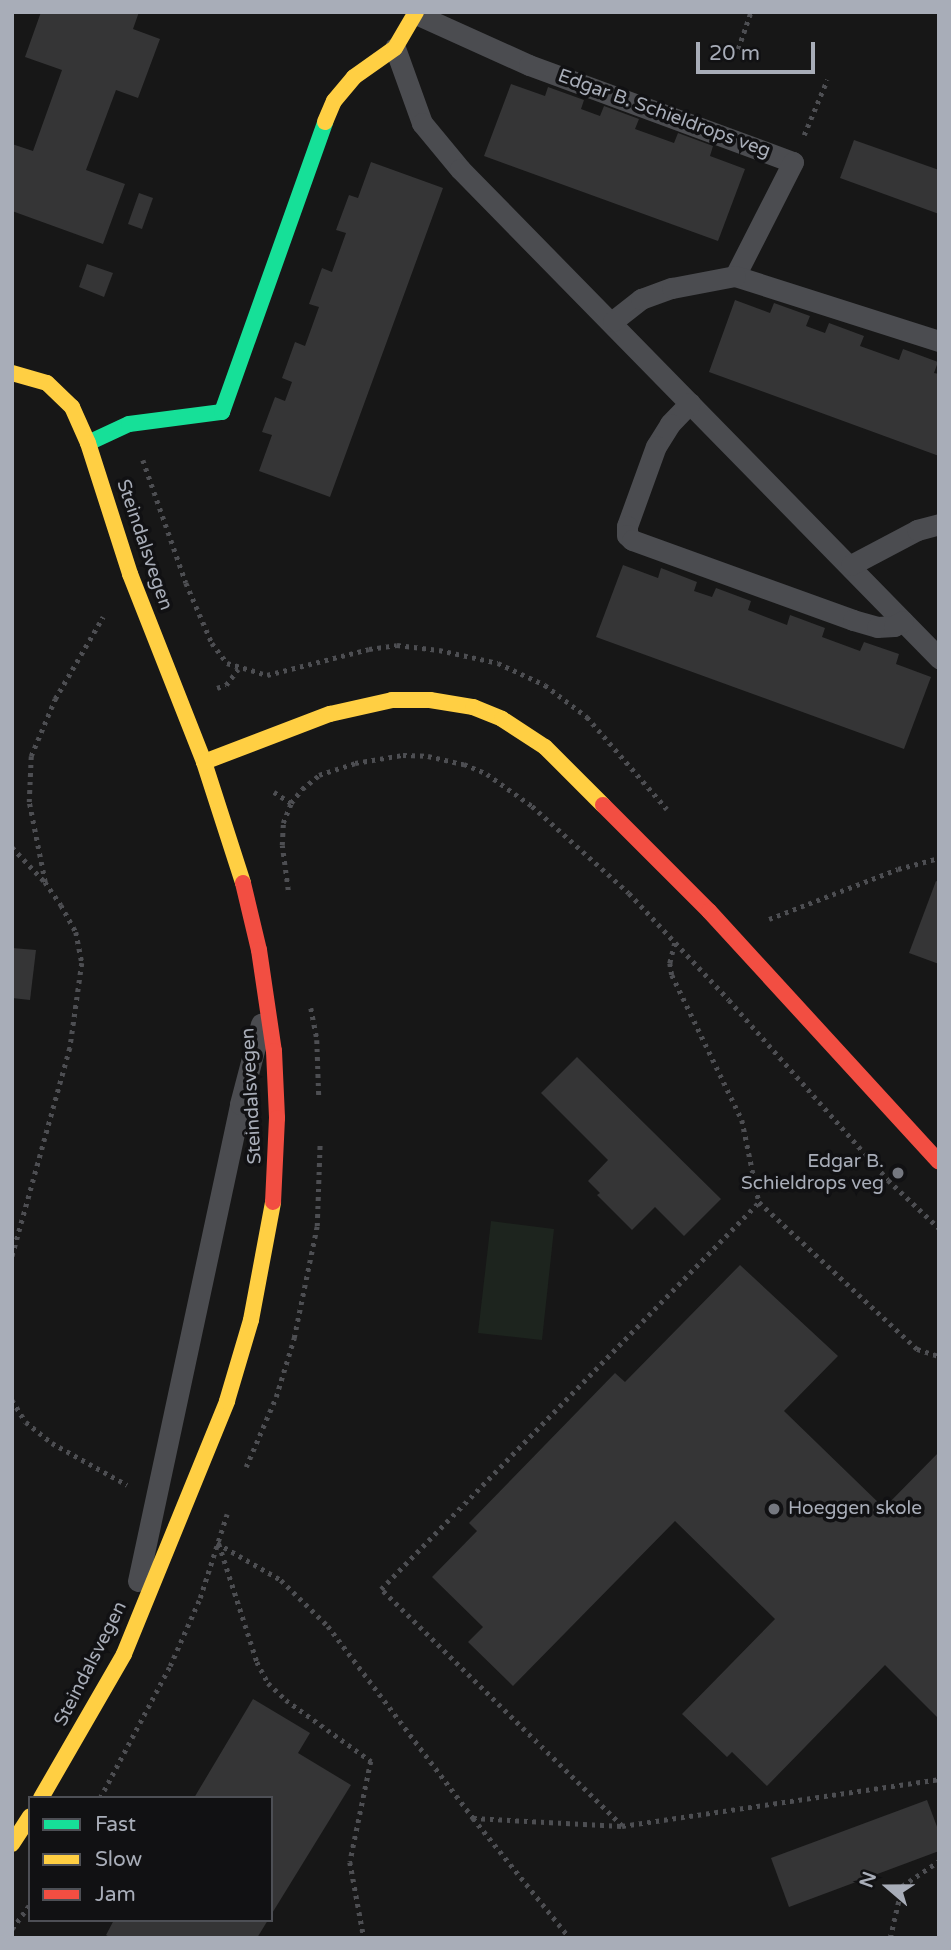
<!DOCTYPE html>
<html>
<head>
<meta charset="utf-8">
<style>
  body { margin:0 }
  #map { position:relative; width:951px; height:1950px; overflow:hidden; background:#171717; font-family:"Varela Round",sans-serif }
  div>[style] { position:absolute }
  [style*='--x'] { left:calc(var(--x)*1px); top:calc(var(--y)*1px); width:calc(var(--w)*1px); rotate:calc(var(--a)*1deg) }
  .green>* { inset:0; background:#1d241e }
  .building>* { inset:0; background:#353536 }
  .path>* { height:4.5px; margin-top:-2.25px; transform-origin:0; background:repeating-linear-gradient(90deg,#4d4e52 0 3.5px,transparent 0 8.5px) }
  .lane>* { height:21px; margin:-10.5px; padding:0 10.5px; transform-origin:10.5px; border-radius:10.5px; background:#4b4c50 }
  .fast>* { height:16px; margin:-8px; padding:0 8px; transform-origin:8px; border-radius:8px; background:#16e098 }
  .slow>* { height:16px; margin:-8px; padding:0 8px; transform-origin:8px; border-radius:8px; background:#ffcf43 }
  .jam>* { height:16px; margin:-8px; padding:0 8px; transform-origin:8px; border-radius:8px; background:#f24e42 }
  .dots>* { width:19px; height:19px; translate:-50% -50%; box-sizing:border-box; border:4px solid #111113; border-radius:50% }
  span { translate:-50% -50%; white-space:nowrap; text-align:center; line-height:1.15; -webkit-text-stroke:7px #111113; paint-order:stroke }
  .street-label { font-size:19px; color:#a8adb8 }
  .poi-label { font-size:19px; color:#a8adb8 }
  .right { translate:-100% -50%; text-align:right }
  .left { translate:0 -50%; text-align:left }
  .frame { position:absolute; inset:0; border:14px solid #a8adb8; pointer-events:none }
  .legend { position:absolute; left:28px; top:1796px; width:245px; height:126px; box-sizing:border-box; background:#111113; border:2px solid #4d4f55; margin:0; padding:9px 12px; list-style:none; font-size:21px; color:#a8adb8 }
  .legend li { display:flex; align-items:center; gap:14px; height:35px }
  .legend b { width:35px; border:2px solid #4d4f55 }
  .north { position:absolute; left:853px; top:1852px; width:70px; height:70px; -webkit-text-stroke:5px #111113; paint-order:stroke; rotate:290deg; font-size:19px; font-weight:700; line-height:28px; text-align:center; color:#a8adb8 }
  .north::after { content:''; display:block; margin:auto; width:24px; height:32px; background:#a8adb8; clip-path:polygon(50% 0,100% 100%,50% 72%,0 100%) }
  .scale { position:absolute; left:696px; top:42px; width:119px; height:32px; box-sizing:border-box; border:4px solid #a8adb8; border-top:0; padding-left:9px; font-size:21px; line-height:24px; white-space:nowrap; color:#a8adb8; -webkit-text-stroke:5px #111113; paint-order:stroke }
</style>
</head>
<body>
<div id="map">
  <div class="green">
    <i style="clip-path:polygon(491px 1221px,554px 1229px,542px 1340px,478px 1333px)"></i>
  </div>
  <div class="building">
    <i style="clip-path:polygon(41px 12px,139px 12px,133px 29px,160px 39px,138px 98px,116px 90px,86px 170px,125px 184px,103px 244px,12px 211px,12px 144px,33px 151px,62px 70px,25px 57px)"></i>
    <i style="clip-path:polygon(511px 84px,545px 96px,548px 87px,584px 100px,581px 109px,600px 116px,604px 106px,639px 119px,635px 129px,674px 143px,678px 133px,713px 146px,710px 156px,745px 169px,718px 241px,484px 156px)"></i>
    <i style="clip-path:polygon(854px 140px,939px 170px,939px 214px,840px 178px)"></i>
    <i style="clip-path:polygon(371px 162px,443px 188px,330px 497px,259px 471px,272px 435px,262px 432px,275px 397px,285px 401px,292px 382px,282px 378px,295px 342px,305px 346px,319px 307px,309px 304px,322px 268px,332px 272px,346px 233px,336px 230px,349px 195px,358px 198px)"></i>
    <i style="clip-path:polygon(139px 193px,153px 198px,142px 229px,128px 224px)"></i>
    <i style="clip-path:polygon(87px 264px,113px 273px,104px 297px,79px 287px)"></i>
    <i style="clip-path:polygon(735px 300px,770px 313px,774px 303px,810px 316px,806px 326px,825px 333px,829px 323px,864px 336px,860px 346px,899px 360px,903px 349px,938px 362px,934px 373px,939px 374px,939px 456px,709px 372px)"></i>
    <i style="clip-path:polygon(623px 565px,658px 578px,661px 568px,697px 582px,694px 591px,712px 597px,716px 588px,751px 601px,748px 610px,787px 625px,790px 615px,825px 628px,822px 637px,860px 651px,864px 642px,899px 654px,896px 664px,931px 677px,904px 749px,596px 637px)"></i>
    <i style="clip-path:polygon(936px 881px,939px 882px,939px 964px,909px 953px)"></i>
    <i style="clip-path:polygon(12px 948px,36px 950px,30px 1000px,12px 998px)"></i>
    <i style="clip-path:polygon(577px 1057px,721px 1199px,684px 1236px,655px 1207px,632px 1230px,597px 1195px,600px 1193px,588px 1181px,608px 1160px,541px 1093px)"></i>
    <i style="clip-path:polygon(740px 1265px,838px 1356px,784px 1411px,884px 1508px,939px 1452px,939px 1719px,885px 1665px,767px 1786px,732px 1752px,727px 1757px,682px 1714px,775px 1619px,675px 1521px,513px 1686px,468px 1642px,483px 1627px,432px 1577px,477px 1531px,469px 1523px,615px 1373px,625px 1382px)"></i>
    <i style="clip-path:polygon(253px 1699px,310px 1733px,298px 1753px,351px 1785px,271px 1915px,271px 1798px,194px 1798px)"></i>
    <i style="clip-path:polygon(927px 1800px,939px 1832px,939px 1851px,789px 1907px,771px 1858px)"></i>
    <i style="clip-path:polygon(114px 1920px,268px 1920px,257px 1938px,111px 1938px,106px 1935px)"></i>
  </div>
  <div class="path">
    <i style="--x:738;--y:49;--w:39;--a:-71"></i>
    <i style="--x:804;--y:135;--w:60;--a:-67.3"></i>
    <i style="--x:143;--y:460;--w:130;--a:70.7"></i>
    <i style="--x:186;--y:583;--w:65;--a:66.6"></i>
    <i style="--x:212;--y:643;--w:25;--a:53"></i>
    <i style="--x:227;--y:663;--w:42;--a:16.7"></i>
    <i style="--x:267;--y:675;--w:105;--a:-14.3"></i>
    <i style="--x:369;--y:649;--w:28;--a:-8"></i>
    <i style="--x:397;--y:645;--w:42;--a:6.8"></i>
    <i style="--x:439;--y:650;--w:60;--a:12.4"></i>
    <i style="--x:498;--y:663;--w:52;--a:25.1"></i>
    <i style="--x:545;--y:685;--w:53;--a:37.3"></i>
    <i style="--x:587;--y:717;--w:122;--a:49"></i>
    <i style="--x:217;--y:688;--w:9;--a:-18"></i>
    <i style="--x:226;--y:685;--w:20;--a:-53"></i>
    <i style="--x:274;--y:792;--w:20;--a:33"></i>
    <i style="--x:12;--y:847;--w:48;--a:46.7"></i>
    <i style="--x:45;--y:882;--w:28;--a:55"></i>
    <i style="--x:61;--y:905;--w:31;--a:61"></i>
    <i style="--x:76;--y:932;--w:32;--a:79"></i>
    <i style="--x:82;--y:963;--w:86;--a:98"></i>
    <i style="--x:70;--y:1048;--w:217;--a:105.5"></i>
    <i style="--x:45;--y:882;--w:82;--a:-101.3"></i>
    <i style="--x:29;--y:802;--w:46;--a:-87.5"></i>
    <i style="--x:31;--y:756;--w:62;--a:-67.2"></i>
    <i style="--x:55;--y:699;--w:95;--a:-59.7"></i>
    <i style="--x:288;--y:890;--w:45;--a:-97.6"></i>
    <i style="--x:282;--y:845;--w:22;--a:-87"></i>
    <i style="--x:283;--y:823;--w:22;--a:-68"></i>
    <i style="--x:291;--y:803;--w:18;--a:-52"></i>
    <i style="--x:302;--y:789;--w:22;--a:-39"></i>
    <i style="--x:319;--y:775;--w:38;--a:-18"></i>
    <i style="--x:355;--y:763;--w:49;--a:-9.5"></i>
    <i style="--x:403;--y:755;--w:25;--a:2"></i>
    <i style="--x:428;--y:756;--w:37;--a:13"></i>
    <i style="--x:464;--y:764;--w:25;--a:23"></i>
    <i style="--x:487;--y:774;--w:55;--a:35.4"></i>
    <i style="--x:532;--y:806;--w:130;--a:41.9"></i>
    <i style="--x:629;--y:893;--w:146;--a:46.9"></i>
    <i style="--x:729;--y:1000;--w:240;--a:48.5"></i>
    <i style="--x:888;--y:1180;--w:70;--a:43.3"></i>
    <i style="--x:769;--y:919;--w:138;--a:-21.2"></i>
    <i style="--x:898;--y:869;--w:42;--a:-15"></i>
    <i style="--x:675;--y:943;--w:21;--a:104"></i>
    <i style="--x:670;--y:963;--w:12;--a:81"></i>
    <i style="--x:672;--y:975;--w:161;--a:64.2"></i>
    <i style="--x:742;--y:1120;--w:84;--a:78.3"></i>
    <i style="--x:759;--y:1202;--w:216;--a:42.9"></i>
    <i style="--x:917;--y:1349;--w:23;--a:18"></i>
    <i style="--x:311;--y:1008;--w:33;--a:79"></i>
    <i style="--x:317;--y:1040;--w:57;--a:88"></i>
    <i style="--x:12;--y:1400;--w:26;--a:58"></i>
    <i style="--x:26;--y:1422;--w:33;--a:39"></i>
    <i style="--x:52;--y:1443;--w:86;--a:29.2"></i>
    <i style="--x:246;--y:1467;--w:76;--a:-66.8"></i>
    <i style="--x:276;--y:1397;--w:62;--a:-73"></i>
    <i style="--x:294;--y:1338;--w:114;--a:-78.4"></i>
    <i style="--x:317;--y:1226;--w:85;--a:-88"></i>
    <i style="--x:217;--y:1543;--w:74;--a:30"></i>
    <i style="--x:281;--y:1580;--w:66;--a:44.4"></i>
    <i style="--x:328;--y:1626;--w:241;--a:52.9"></i>
    <i style="--x:473;--y:1818;--w:154;--a:51.1"></i>
    <i style="--x:219;--y:1544;--w:124;--a:72.1"></i>
    <i style="--x:257;--y:1662;--w:24;--a:62"></i>
    <i style="--x:268;--y:1683;--w:25;--a:43"></i>
    <i style="--x:286;--y:1700;--w:105;--a:35.7"></i>
    <i style="--x:371;--y:1761;--w:103;--a:101.7"></i>
    <i style="--x:350;--y:1862;--w:77;--a:79.6"></i>
    <i style="--x:100;--y:1798;--w:149;--a:-62.1"></i>
    <i style="--x:170;--y:1666;--w:74;--a:-66.2"></i>
    <i style="--x:200;--y:1598;--w:88;--a:-72.2"></i>
    <i style="--x:473;--y:1818;--w:149;--a:3.1"></i>
    <i style="--x:622;--y:1826;--w:320;--a:-8.4"></i>
    <i style="--x:622;--y:1826;--w:338;--a:-135.5"></i>
    <i style="--x:381;--y:1589;--w:541;--a:-45.67"></i>
    <i style="--x:12;--y:1929;--w:31;--a:-54"></i>
    <i style="--x:890;--y:1938;--w:53;--a:-77"></i>
    <i style="--x:902;--y:1886;--w:45;--a:-34"></i>
  </div>
  <div class="lane">
    <i style="--x:416;--y:14;--w:124;--a:24.3"></i>
    <i style="--x:529;--y:65;--w:281;--a:20.2"></i>
    <i style="--x:793;--y:162;--w:128;--a:117"></i>
    <i style="--x:735;--y:276;--w:214;--a:17.7"></i>
    <i style="--x:395;--y:48;--w:80;--a:70.2"></i>
    <i style="--x:422;--y:123;--w:60;--a:50.4"></i>
    <i style="--x:460;--y:169;--w:685;--a:45.59"></i>
    <i style="--x:613;--y:321;--w:36;--a:-38"></i>
    <i style="--x:641;--y:299;--w:33;--a:-20"></i>
    <i style="--x:672;--y:288;--w:64;--a:-10.8"></i>
    <i style="--x:690;--y:403;--w:29;--a:134"></i>
    <i style="--x:670;--y:424;--w:26;--a:122"></i>
    <i style="--x:656;--y:446;--w:85;--a:109.9"></i>
    <i style="--x:627;--y:526;--w:9;--a:90"></i>
    <i style="--x:627;--y:535;--w:7;--a:45"></i>
    <i style="--x:632;--y:540;--w:235;--a:19.9"></i>
    <i style="--x:853;--y:620;--w:25;--a:16"></i>
    <i style="--x:877;--y:627;--w:17;--a:-3"></i>
    <i style="--x:894;--y:626;--w:10;--a:-29"></i>
    <i style="--x:851;--y:565;--w:75;--a:-27.9"></i>
    <i style="--x:917;--y:530;--w:23;--a:-15"></i>
    <i style="--x:138;--y:1581;--w:488;--a:-77.9"></i>
    <i style="--x:240;--y:1104;--w:83;--a:-75.3"></i>
  </div>
  <div class="fast">
    <i style="--x:88;--y:443;--w:45;--a:-24.9"></i>
    <i style="--x:129;--y:424;--w:94;--a:-7.4"></i>
    <i style="--x:222;--y:412;--w:308;--a:-70.4"></i>
  </div>
  <div class="slow">
    <i style="--x:325;--y:122;--w:23;--a:-67"></i>
    <i style="--x:334;--y:101;--w:31;--a:-50"></i>
    <i style="--x:354;--y:77;--w:50;--a:-35.3"></i>
    <i style="--x:395;--y:48;--w:42;--a:-59.7"></i>
    <i style="--x:12;--y:373;--w:36;--a:16"></i>
    <i style="--x:47;--y:383;--w:35;--a:44"></i>
    <i style="--x:72;--y:407;--w:39;--a:66"></i>
    <i style="--x:88;--y:443;--w:138;--a:72.2"></i>
    <i style="--x:130;--y:574;--w:202;--a:68.5"></i>
    <i style="--x:204;--y:762;--w:127;--a:72.1"></i>
    <i style="--x:204;--y:762;--w:135;--a:-20.9"></i>
    <i style="--x:330;--y:714;--w:64;--a:-12.7"></i>
    <i style="--x:392;--y:700;--w:38;--a:0"></i>
    <i style="--x:430;--y:700;--w:44;--a:9.2"></i>
    <i style="--x:473;--y:707;--w:31;--a:22"></i>
    <i style="--x:502;--y:719;--w:51;--a:33.1"></i>
    <i style="--x:545;--y:747;--w:82;--a:45"></i>
    <i style="--x:41;--y:1798;--w:166;--a:-60"></i>
    <i style="--x:124;--y:1654;--w:273;--a:-67.8"></i>
    <i style="--x:227;--y:1401;--w:84;--a:-73.5"></i>
    <i style="--x:251;--y:1320;--w:120;--a:-79.4"></i>
    <i style="--x:12;--y:1844;--w:33;--a:-57"></i>
  </div>
  <div class="jam">
    <i style="--x:603;--y:805;--w:150;--a:45"></i>
    <i style="--x:709;--y:911;--w:340;--a:47.5"></i>
    <i style="--x:243;--y:883;--w:69;--a:76.6"></i>
    <i style="--x:259;--y:950;--w:102;--a:81.6"></i>
    <i style="--x:274;--y:1051;--w:67;--a:87.4"></i>
    <i style="--x:277;--y:1118;--w:84;--a:92.7"></i>
  </div>
  <div class="dots">
    <i style="left:898px;top:1173px;background:#757880"></i>
    <i style="left:774px;top:1509px;background:#757880"></i>
  </div>
  <div class="street-label">
    <span style="left:664px;top:114px;rotate:20deg">Edgar B. Schieldrops veg</span>
    <span style="left:144px;top:545px;rotate:71deg">Steindalsvegen</span>
    <span style="left:252px;top:1096px;rotate:-93deg">Steindalsvegen</span>
    <span style="left:91px;top:1664px;rotate:-63deg">Steindalsvegen</span>
  </div>
  <div class="poi-label">
    <span class="right" style="left:884px;top:1173px">Edgar B.<br>Schieldrops veg</span>
    <span class="left" style="left:788px;top:1509px">Hoeggen skole</span>
  </div>
  <div class="frame"></div>
  <ul class="legend">
  <li><b style="height:9px;background:#16e098"></b>Fast</li>
  <li><b style="height:9px;background:#ffcf43"></b>Slow</li>
  <li><b style="height:9px;background:#f24e42"></b>Jam</li>
  </ul>
  <div class="north">N</div>
  <div class="scale">20 m</div>
</div>
</body>
</html>
